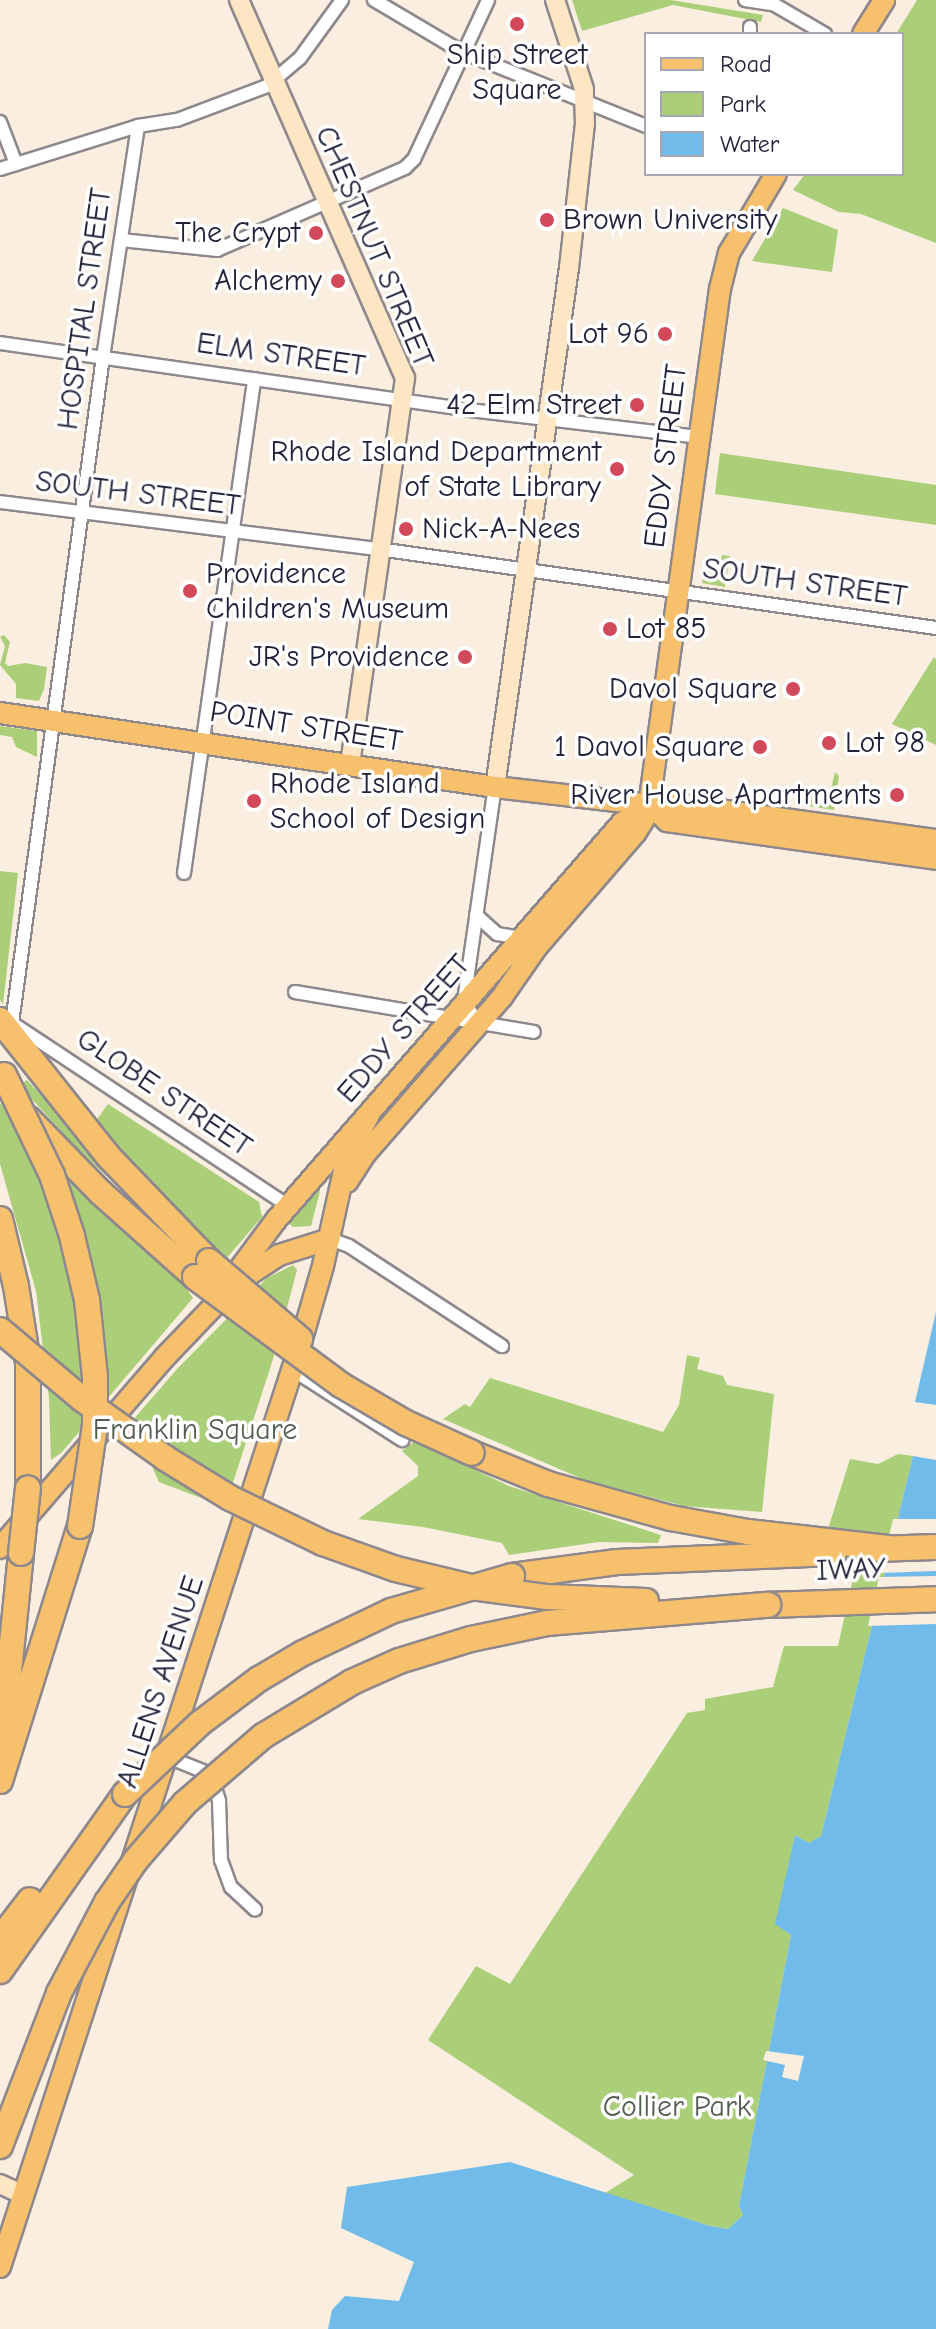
<!DOCTYPE html>
<html>
<head>
<meta charset="utf-8">
<style>
  body { margin:0 }
  #map { position:relative; width:936px; height:2329px; overflow:hidden; background:#f9eedf; font-family:"Comic Neue",sans-serif }
  div>[style] { position:absolute }
  [style*='--x'] { left:calc(var(--x)*1px); top:calc(var(--y)*1px); width:calc(var(--w)*1px); rotate:calc(var(--a)*1deg) }
  .green>* { inset:0; background:#aacf78 }
  .water>* { inset:0; background:#70bbe9 }
  .pier>* { inset:0; background:#f9eedf }
  .roads { filter:drop-shadow(2px 0 #8e888d) drop-shadow(-2px 0 #8e888d) drop-shadow(0 2px #8e888d) drop-shadow(0 -2px #8e888d) }
  .street>* { height:12px; margin:-6px; padding:0 6px; transform-origin:6px; border-radius:6px; background:#fff }
  .secondary>* { height:18px; margin:-9px; padding:0 9px; transform-origin:9px; border-radius:9px; background:#fce6c4 }
  .primary>* { height:20px; margin:-10px; padding:0 10px; transform-origin:10px; border-radius:10px; background:#f7c06c }
  .highway>* { height:24px; margin:-12px; padding:0 12px; transform-origin:12px; border-radius:12px; background:#f7c06c }
  .bridges { filter:drop-shadow(2px 0 #8e888d) drop-shadow(-2px 0 #8e888d) drop-shadow(0 2px #8e888d) drop-shadow(0 -2px #8e888d) }
  .highway-bridge>* { height:24px; margin:-12px; padding:0 12px; transform-origin:12px; border-radius:12px; background:#f7c06c }
  .dots>* { width:22px; height:22px; translate:-50% -50%; box-sizing:border-box; border:4px solid #fff; border-radius:50% }
  span { translate:-50% -50%; white-space:nowrap; text-align:center; line-height:1.15; -webkit-text-stroke:7px #fff; paint-order:stroke }
  .poi-label { font-size:30px; color:#22223b }
  .left { translate:0 -50%; text-align:left }
  .right { translate:-100% -50%; text-align:right }
  .street-label { font-size:30px; color:#22223b }
  .park-label { font-size:30px; color:#525f50 }
  .legend { position:absolute; left:644px; top:32px; width:260px; height:144px; box-sizing:border-box; background:#fff; border:2px solid #a7a7b1; margin:0; padding:10px 14px; list-style:none; font-size:24px; color:#22223b }
  .legend li { display:flex; align-items:center; gap:16px; height:40px }
  .legend b { width:40px; border:2px solid #a7a7b1 }
</style>
</head>
<body>
<div id="map">
  <div class="green">
    <i style="clip-path:polygon(572px 0,671px 0,763px 15px,761px 22px,673px 5px,582px 31px)"></i>
    <i style="clip-path:polygon(917px 0,936px 0,936px 243px,861px 214px,839px 212px,793px 190px,805px 174px,902px 174px,902px 34px,896px 34px)"></i>
    <i style="clip-path:polygon(783px 208px,838px 230px,832px 272px,752px 261px)"></i>
    <i style="clip-path:polygon(720px 453px,936px 485px,936px 525px,715px 494px)"></i>
    <i style="clip-path:polygon(722px 555px,730px 556px,725px 587px,702px 583px,707px 558px,721px 560px)"></i>
    <i style="clip-path:polygon(4px 635px,10px 642px,5px 663px,8px 666px,25px 663px,47px 667px,44px 689px,39px 701px,16px 698px,16px 684px,0 665px,5px 646px,0 637px)"></i>
    <i style="clip-path:polygon(934px 657px,936px 659px,936px 745px,892px 724px)"></i>
    <i style="clip-path:polygon(0 726px,37px 731px,37px 757px,16px 747px,12px 737px,0 735px)"></i>
    <i style="clip-path:polygon(835px 772px,839px 776px,834px 810px,794px 804px,797px 788px,829px 797px)"></i>
    <i style="clip-path:polygon(0 871px,18px 873px,3px 1004px,0 1000px)"></i>
    <i style="clip-path:polygon(27px 1080px,111px 1171px,164px 1231px,75px 1146px,28px 1095px,21px 1084px)"></i>
    <i style="clip-path:polygon(0 1103px,83px 1191px,183px 1284px,193px 1298px,62px 1452px,51px 1460px,49px 1399px,36px 1291px,0 1164px)"></i>
    <i style="clip-path:polygon(108px 1104px,259px 1202px,262px 1217px,225px 1260px,129px 1164px,95px 1122px)"></i>
    <i style="clip-path:polygon(315px 1188px,320px 1191px,311px 1226px,293px 1227px,286px 1221px)"></i>
    <i style="clip-path:polygon(293px 1265px,297px 1270px,275px 1353px,225px 1507px,159px 1482px,132px 1421px,178px 1368px,267px 1278px)"></i>
    <i style="clip-path:polygon(687px 1355px,700px 1358px,697px 1369px,723px 1376px,727px 1385px,774px 1394px,762px 1512px,684px 1506px,585px 1480px,443px 1419px,465px 1404px,470px 1407px,490px 1378px,663px 1432px,679px 1405px)"></i>
    <i style="clip-path:polygon(415px 1441px,509px 1486px,661px 1535px,658px 1543px,599px 1542px,509px 1555px,502px 1543px,423px 1527px,358px 1519px,418px 1476px,418px 1466px,402px 1451px)"></i>
    <i style="clip-path:polygon(898px 1454px,913px 1456px,821px 1836px,809px 1843px,795px 1835px,776px 1924px,791px 1935px,739px 2206px,743px 2215px,728px 2229px,710px 2226px,605px 2193px,634px 2175px,428px 2040px,476px 1966px,510px 1984px,687px 1713px,705px 1710px,705px 1699px,773px 1687px,784px 1646px,838px 1646px,862px 1538px,828px 1529px,850px 1459px,878px 1464px)"></i>
  </div>
  <div class="water">
    <i style="clip-path:polygon(936px 1312px,936px 1405px,915px 1402px)"></i>
    <i style="clip-path:polygon(913px 1456px,936px 1460px,936px 2329px,328px 2329px,332px 2310px,345px 2296px,399px 2301px,414px 2262px,341px 2228px,347px 2187px,510px 2162px,710px 2226px,728px 2229px,743px 2215px,739px 2206px,791px 1935px,775px 1924px,795px 1835px,809px 1843px,821px 1836px)"></i>
  </div>
  <div class="pier">
    <i style="clip-path:polygon(893px 1519px,936px 1519px,936px 1571px,880px 1573px)"></i>
    <i style="clip-path:polygon(936px 1576px,936px 1624px,868px 1626px,879px 1577px)"></i>
    <i style="clip-path:polygon(766px 2051px,804px 2056px,798px 2081px,782px 2077px,785px 2065px,763px 2060px)"></i>
  </div>
  <div class="roads">
    <div class="street">
      <i style="--x:374;--y:0;--w:102;--a:30.6"></i>
      <i style="--x:462;--y:52;--w:198;--a:21.9"></i>
      <i style="--x:745;--y:0;--w:30;--a:9"></i>
      <i style="--x:775;--y:5;--w:58;--a:30.1"></i>
      <i style="--x:750;--y:34;--w:7;--a:-90"></i>
      <i style="--x:0;--y:122;--w:45;--a:69.1"></i>
      <i style="--x:138;--y:126;--w:234;--a:98.6"></i>
      <i style="--x:103;--y:357;--w:672;--a:97.78"></i>
      <i style="--x:12;--y:1023;--w:331;--a:33.5"></i>
      <i style="--x:0;--y:169;--w:145;--a:-17.3"></i>
      <i style="--x:138;--y:126;--w:39;--a:-9"></i>
      <i style="--x:177;--y:120;--w:96;--a:-20.7"></i>
      <i style="--x:267;--y:86;--w:43;--a:-40.3"></i>
      <i style="--x:300;--y:58;--w:72;--a:-54.1"></i>
      <i style="--x:121;--y:240;--w:97;--a:5.9"></i>
      <i style="--x:217;--y:250;--w:205;--a:-23.6"></i>
      <i style="--x:405;--y:168;--w:13;--a:-45"></i>
      <i style="--x:414;--y:159;--w:175;--a:-65"></i>
      <i style="--x:0;--y:343;--w:474;--a:8.1"></i>
      <i style="--x:469;--y:410;--w:231;--a:6.7"></i>
      <i style="--x:0;--y:502;--w:382;--a:7.1"></i>
      <i style="--x:379;--y:549;--w:563;--a:8.07"></i>
      <i style="--x:184;--y:873;--w:499;--a:-81.9"></i>
      <i style="--x:476;--y:915;--w:28;--a:42"></i>
      <i style="--x:497;--y:934;--w:26;--a:9"></i>
      <i style="--x:295;--y:992;--w:242;--a:9.5"></i>
      <i style="--x:479;--y:1024;--w:19;--a:-125"></i>
      <i style="--x:468;--y:1008;--w:14;--a:-102"></i>
      <i style="--x:465;--y:994;--w:209;--a:-81.8"></i>
      <i style="--x:330;--y:1239;--w:20;--a:20"></i>
      <i style="--x:349;--y:1246;--w:183;--a:33.2"></i>
      <i style="--x:293;--y:1370;--w:130;--a:32.7"></i>
      <i style="--x:168;--y:1757;--w:37;--a:22"></i>
      <i style="--x:202;--y:1771;--w:15;--a:42"></i>
      <i style="--x:213;--y:1781;--w:21;--a:73"></i>
      <i style="--x:219;--y:1801;--w:59;--a:88.1"></i>
      <i style="--x:221;--y:1860;--w:29;--a:70"></i>
      <i style="--x:231;--y:1887;--w:33;--a:43"></i>
    </div>
    <div class="secondary">
      <i style="--x:239;--y:0;--w:413;--a:66.3"></i>
      <i style="--x:405;--y:378;--w:390;--a:98.1"></i>
      <i style="--x:495;--y:787;--w:524;--a:-81.89"></i>
      <i style="--x:569;--y:268;--w:145;--a:-83.7"></i>
      <i style="--x:585;--y:124;--w:35;--a:-92"></i>
      <i style="--x:584;--y:89;--w:94;--a:-108"></i>
      <i style="--x:0;--y:2184;--w:26;--a:25"></i>
    </div>
    <div class="primary">
      <i style="--x:863;--y:34;--w:40;--a:-58"></i>
      <i style="--x:0;--y:713;--w:501;--a:8.5"></i>
      <i style="--x:495;--y:787;--w:157;--a:6.6"></i>
      <i style="--x:651;--y:805;--w:18;--a:-6"></i>
      <i style="--x:669;--y:803;--w:270;--a:7.9"></i>
      <i style="--x:651;--y:805;--w:23;--a:45"></i>
      <i style="--x:667;--y:821;--w:272;--a:8"></i>
      <i style="--x:347;--y:1182;--w:35;--a:-57"></i>
      <i style="--x:366;--y:1153;--w:207;--a:-48.9"></i>
      <i style="--x:502;--y:997;--w:60;--a:-55.2"></i>
      <i style="--x:536;--y:948;--w:153;--a:-49.2"></i>
      <i style="--x:636;--y:832;--w:22;--a:-58"></i>
      <i style="--x:648;--y:813;--w:529;--a:-82.18"></i>
      <i style="--x:720;--y:289;--w:37;--a:-76"></i>
      <i style="--x:729;--y:253;--w:92;--a:-59.3"></i>
      <i style="--x:224;--y:1290;--w:87;--a:-53.4"></i>
      <i style="--x:276;--y:1220;--w:527;--a:-48.93"></i>
      <i style="--x:622;--y:823;--w:34;--a:-32"></i>
      <i style="--x:0;--y:1548;--w:251;--a:-49.2"></i>
      <i style="--x:164;--y:1358;--w:104;--a:-46.2"></i>
      <i style="--x:236;--y:1283;--w:51;--a:-33.1"></i>
      <i style="--x:279;--y:1255;--w:53;--a:-17.4"></i>
      <i style="--x:0;--y:2267;--w:965;--a:-71.96"></i>
      <i style="--x:299;--y:1349;--w:86;--a:-73.9"></i>
      <i style="--x:323;--y:1266;--w:112;--a:-77.6"></i>
      <i style="--x:347;--y:1157;--w:47;--a:-62.4"></i>
    </div>
    <div class="highway">
      <i style="--x:0;--y:1020;--w:174;--a:51.5"></i>
      <i style="--x:108;--y:1156;--w:146;--a:46.1"></i>
      <i style="--x:29;--y:1119;--w:102;--a:45.8"></i>
      <i style="--x:100;--y:1192;--w:127;--a:41.8"></i>
      <i style="--x:0;--y:1219;--w:69;--a:76.6"></i>
      <i style="--x:16;--y:1286;--w:78;--a:81.1"></i>
      <i style="--x:28;--y:1363;--w:125;--a:90"></i>
      <i style="--x:472;--y:1453;--w:82;--a:22.2"></i>
      <i style="--x:548;--y:1484;--w:128;--a:15.5"></i>
      <i style="--x:671;--y:1518;--w:78;--a:10.3"></i>
      <i style="--x:748;--y:1532;--w:141;--a:6.5"></i>
      <i style="--x:874;--y:1549;--w:62;--a:-1.8"></i>
      <i style="--x:512;--y:1576;--w:106;--a:-7.6"></i>
      <i style="--x:617;--y:1562;--w:217;--a:-2.4"></i>
      <i style="--x:768;--y:1605;--w:168;--a:-2"></i>
      <i style="--x:2;--y:1741;--w:189;--a:-84.2"></i>
      <i style="--x:0;--y:1781;--w:267;--a:-72.6"></i>
      <i style="--x:0;--y:1939;--w:49;--a:-52.4"></i>
      <i style="--x:0;--y:1971;--w:217;--a:-54.8"></i>
    </div>
  </div>
  <div class="bridges">
    <div class="highway-bridge">
      <i style="--x:4;--y:1075;--w:111;--a:64.4"></i>
      <i style="--x:52;--y:1175;--w:64;--a:71.8"></i>
      <i style="--x:72;--y:1236;--w:66;--a:76.8"></i>
      <i style="--x:87;--y:1300;--w:78;--a:84.1"></i>
      <i style="--x:95;--y:1378;--w:47;--a:90"></i>
      <i style="--x:95;--y:1425;--w:102;--a:98.4"></i>
      <i style="--x:209;--y:1261;--w:120;--a:40.6"></i>
      <i style="--x:195;--y:1277;--w:182;--a:36.5"></i>
      <i style="--x:341;--y:1385;--w:75;--a:30.3"></i>
      <i style="--x:406;--y:1423;--w:72;--a:24.4"></i>
      <i style="--x:0;--y:1330;--w:107;--a:40.1"></i>
      <i style="--x:82;--y:1399;--w:102;--a:35.4"></i>
      <i style="--x:165;--y:1458;--w:76;--a:31.6"></i>
      <i style="--x:230;--y:1498;--w:103;--a:25.8"></i>
      <i style="--x:323;--y:1543;--w:77;--a:19.6"></i>
      <i style="--x:396;--y:1569;--w:77;--a:13.5"></i>
      <i style="--x:471;--y:1587;--w:77;--a:7.5"></i>
      <i style="--x:547;--y:1597;--w:99;--a:2.3"></i>
      <i style="--x:21;--y:1553;--w:65;--a:-83.9"></i>
      <i style="--x:125;--y:1794;--w:102;--a:-43.4"></i>
      <i style="--x:199;--y:1724;--w:75;--a:-36.9"></i>
      <i style="--x:259;--y:1679;--w:51;--a:-30.6"></i>
      <i style="--x:303;--y:1653;--w:98;--a:-25.5"></i>
      <i style="--x:391;--y:1611;--w:126;--a:-16.1"></i>
      <i style="--x:0;--y:2146;--w:164;--a:-68.9"></i>
      <i style="--x:59;--y:1993;--w:103;--a:-62.2"></i>
      <i style="--x:107;--y:1902;--w:51;--a:-55.4"></i>
      <i style="--x:136;--y:1860;--w:75;--a:-49.3"></i>
      <i style="--x:185;--y:1803;--w:103;--a:-40.7"></i>
      <i style="--x:263;--y:1736;--w:104;--a:-31.2"></i>
      <i style="--x:352;--y:1682;--w:51;--a:-24.1"></i>
      <i style="--x:399;--y:1661;--w:75;--a:-17"></i>
      <i style="--x:471;--y:1639;--w:78;--a:-11.9"></i>
      <i style="--x:547;--y:1623;--w:222;--a:-4.7"></i>
    </div>
  </div>
  <div class="dots">
    <i style="left:517px;top:24px;background:#d1495b"></i>
    <i style="left:547px;top:220px;background:#d1495b"></i>
    <i style="left:316px;top:233px;background:#d1495b"></i>
    <i style="left:338px;top:281px;background:#d1495b"></i>
    <i style="left:665px;top:334px;background:#d1495b"></i>
    <i style="left:637px;top:405px;background:#d1495b"></i>
    <i style="left:617px;top:469px;background:#d1495b"></i>
    <i style="left:406px;top:529px;background:#d1495b"></i>
    <i style="left:190px;top:591px;background:#d1495b"></i>
    <i style="left:610px;top:629px;background:#d1495b"></i>
    <i style="left:465px;top:657px;background:#d1495b"></i>
    <i style="left:793px;top:689px;background:#d1495b"></i>
    <i style="left:829px;top:743px;background:#d1495b"></i>
    <i style="left:760px;top:747px;background:#d1495b"></i>
    <i style="left:897px;top:795px;background:#d1495b"></i>
    <i style="left:254px;top:801px;background:#d1495b"></i>
  </div>
  <div class="poi-label">
    <span style="left:517px;top:72px">Ship Street<br>Square</span>
    <span class="left" style="left:563px;top:220px">Brown University</span>
    <span class="right" style="left:300px;top:233px">The Crypt</span>
    <span class="right" style="left:322px;top:281px">Alchemy</span>
    <span class="right" style="left:649px;top:334px">Lot 96</span>
    <span class="right" style="left:621px;top:405px">42 Elm Street</span>
    <span class="right" style="left:601px;top:469px">Rhode Island Department<br>of State Library</span>
    <span class="left" style="left:422px;top:529px">Nick-A-Nees</span>
    <span class="left" style="left:206px;top:591px">Providence<br>Children's Museum</span>
    <span class="left" style="left:626px;top:629px">Lot 85</span>
    <span class="right" style="left:449px;top:657px">JR's Providence</span>
    <span class="right" style="left:777px;top:689px">Davol Square</span>
    <span class="left" style="left:845px;top:743px">Lot 98</span>
    <span class="right" style="left:744px;top:747px">1 Davol Square</span>
    <span class="left" style="left:270px;top:801px">Rhode Island<br>School of Design</span>
    <span class="right" style="left:881px;top:795px">River House Apartments</span>
  </div>
  <div class="street-label">
    <span style="left:374px;top:247px;rotate:67deg">CHESTNUT STREET</span>
    <span style="left:85px;top:309px;rotate:-82deg">HOSPITAL STREET</span>
    <span style="left:281px;top:355px;rotate:8deg">ELM STREET</span>
    <span style="left:666px;top:456px;rotate:-83deg">EDDY STREET</span>
    <span style="left:138px;top:494px;rotate:7deg">SOUTH STREET</span>
    <span style="left:805px;top:583px;rotate:8deg">SOUTH STREET</span>
    <span style="left:306px;top:727px;rotate:9deg">POINT STREET</span>
    <span style="left:404px;top:1029px;rotate:-49deg">EDDY STREET</span>
    <span style="left:164px;top:1093px;rotate:34deg">GLOBE STREET</span>
    <span style="left:851px;top:1570px;rotate:-2deg">IWAY</span>
    <span style="left:161px;top:1682px;rotate:-72deg">ALLENS AVENUE</span>
  </div>
  <div class="park-label">
    <span style="left:195px;top:1430px">Franklin Square</span>
    <span style="left:677px;top:2107px">Collier Park</span>
  </div>
  <ul class="legend">
  <li><b style="height:10px;background:#f7c06c"></b>Road</li>
  <li><b style="height:22px;background:#aacf78"></b>Park</li>
  <li><b style="height:22px;background:#70bbe9"></b>Water</li>
  </ul>
</div>
</body>
</html>
